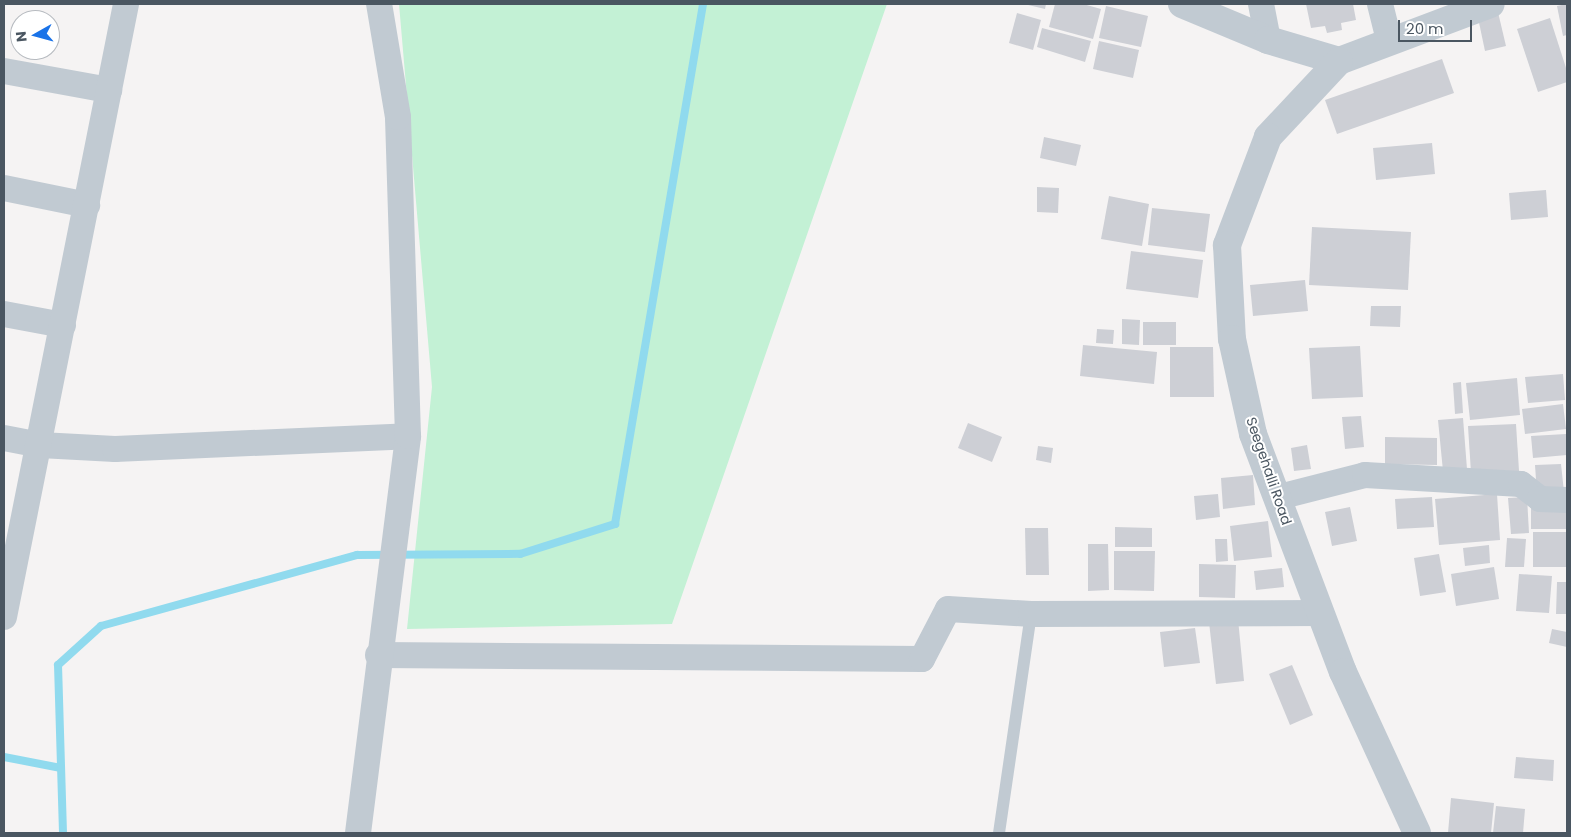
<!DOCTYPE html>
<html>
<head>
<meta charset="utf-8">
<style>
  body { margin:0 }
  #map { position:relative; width:1571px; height:837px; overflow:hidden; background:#f5f3f3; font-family:Poppins,sans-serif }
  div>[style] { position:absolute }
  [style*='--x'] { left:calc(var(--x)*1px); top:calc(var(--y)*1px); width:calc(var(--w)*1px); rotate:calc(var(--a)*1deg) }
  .green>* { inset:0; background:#c3f1d5 }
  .stream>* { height:8px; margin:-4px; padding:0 4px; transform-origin:4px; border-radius:4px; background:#90daee }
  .building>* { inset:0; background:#cdcfd5 }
  .service>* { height:12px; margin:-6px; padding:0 6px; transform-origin:6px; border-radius:6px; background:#c1cad2 }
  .minor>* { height:26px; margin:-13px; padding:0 13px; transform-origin:13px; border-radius:13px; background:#c1cad2 }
  .tertiary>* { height:28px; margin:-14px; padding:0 14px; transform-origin:14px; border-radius:14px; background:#c1cad2 }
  span { translate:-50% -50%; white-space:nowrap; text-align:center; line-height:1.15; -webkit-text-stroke:4px #fff; paint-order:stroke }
  .street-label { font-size:14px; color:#4a5661 }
  .frame { position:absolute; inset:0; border:5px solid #4a5661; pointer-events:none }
  .north { position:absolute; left:10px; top:10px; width:50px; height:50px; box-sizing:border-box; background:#fff; border:1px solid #b7bbc0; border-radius:50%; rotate:263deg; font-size:14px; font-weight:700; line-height:20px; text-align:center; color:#4a5661 }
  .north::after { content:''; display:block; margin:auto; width:18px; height:22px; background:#1a73e8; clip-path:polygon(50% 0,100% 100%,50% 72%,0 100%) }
  .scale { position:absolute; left:1398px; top:20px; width:74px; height:22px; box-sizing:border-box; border:2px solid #4a5661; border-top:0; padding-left:6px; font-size:15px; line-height:18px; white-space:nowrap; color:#4a5661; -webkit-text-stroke:4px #fff; paint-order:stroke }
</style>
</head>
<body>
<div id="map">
  <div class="green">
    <i style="clip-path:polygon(399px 4px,887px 4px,672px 624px,407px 629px,432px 387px)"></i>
  </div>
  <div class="stream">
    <i style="--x:4;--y:757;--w:58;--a:10.9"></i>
    <i style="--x:63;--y:833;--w:168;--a:-91.7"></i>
    <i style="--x:58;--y:665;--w:58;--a:-42.2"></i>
    <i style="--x:101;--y:626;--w:266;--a:-15.5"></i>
    <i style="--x:357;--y:555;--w:163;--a:-0.4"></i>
    <i style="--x:520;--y:554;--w:100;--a:-17.5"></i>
    <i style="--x:615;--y:524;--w:527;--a:-80.39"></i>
  </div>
  <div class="building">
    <i style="clip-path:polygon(1024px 4px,1046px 4px,1045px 9px)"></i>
    <i style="clip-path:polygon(1055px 4px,1083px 4px,1101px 9px,1093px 39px,1049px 27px)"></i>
    <i style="clip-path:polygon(1306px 4px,1353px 4px,1356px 20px,1341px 23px,1342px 30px,1327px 33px,1325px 26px,1311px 28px)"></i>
    <i style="clip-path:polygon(1567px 4px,1567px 35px,1563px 36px,1557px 6px)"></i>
    <i style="clip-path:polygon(1106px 6px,1148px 16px,1141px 47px,1099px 38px)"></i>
    <i style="clip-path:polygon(1497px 8px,1506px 46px,1485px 51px,1477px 13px)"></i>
    <i style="clip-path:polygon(1017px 13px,1041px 20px,1033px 50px,1009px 43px)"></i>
    <i style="clip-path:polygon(1550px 18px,1567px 71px,1567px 82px,1538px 92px,1517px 29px)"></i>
    <i style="clip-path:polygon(1042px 28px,1091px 41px,1085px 62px,1037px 47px)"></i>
    <i style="clip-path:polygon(1099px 41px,1139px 50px,1133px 78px,1093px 69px)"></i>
    <i style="clip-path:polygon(1442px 59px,1454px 93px,1337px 134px,1325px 100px)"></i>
    <i style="clip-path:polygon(1044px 137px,1081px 145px,1076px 166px,1040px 158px)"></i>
    <i style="clip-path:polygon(1432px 143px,1435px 174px,1376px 180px,1373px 148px)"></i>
    <i style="clip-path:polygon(1037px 187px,1059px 188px,1058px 213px,1037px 212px)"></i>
    <i style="clip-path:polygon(1546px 190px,1548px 217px,1511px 220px,1509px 193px)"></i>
    <i style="clip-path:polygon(1109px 196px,1149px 204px,1142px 246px,1101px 239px)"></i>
    <i style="clip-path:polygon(1152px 208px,1210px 214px,1205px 252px,1148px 245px)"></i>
    <i style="clip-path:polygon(1312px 227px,1411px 232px,1408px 290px,1309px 285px)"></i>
    <i style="clip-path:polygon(1131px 251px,1203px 260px,1198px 298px,1126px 289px)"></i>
    <i style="clip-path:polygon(1305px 280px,1308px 311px,1253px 316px,1250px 285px)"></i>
    <i style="clip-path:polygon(1371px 306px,1401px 306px,1400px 327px,1370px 326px)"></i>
    <i style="clip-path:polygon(1122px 319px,1140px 320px,1139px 345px,1122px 344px)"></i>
    <i style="clip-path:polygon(1143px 322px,1176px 322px,1176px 345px,1143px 345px)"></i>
    <i style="clip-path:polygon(1097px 329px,1114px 330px,1113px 344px,1096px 343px)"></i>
    <i style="clip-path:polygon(1083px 345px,1157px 352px,1154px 384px,1080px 376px)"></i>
    <i style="clip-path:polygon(1360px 346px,1363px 397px,1312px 399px,1309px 348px)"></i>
    <i style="clip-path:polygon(1170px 347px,1213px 347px,1214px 397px,1170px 397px)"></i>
    <i style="clip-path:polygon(1563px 374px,1565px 400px,1528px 403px,1525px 377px)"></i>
    <i style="clip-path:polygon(1517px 378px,1520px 415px,1470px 420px,1466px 383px)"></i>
    <i style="clip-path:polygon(1461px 382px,1463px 413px,1455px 414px,1453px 383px)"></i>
    <i style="clip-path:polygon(1563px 404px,1566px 429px,1525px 434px,1522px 409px)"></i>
    <i style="clip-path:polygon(1361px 416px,1364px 447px,1345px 449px,1342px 417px)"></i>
    <i style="clip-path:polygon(1463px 418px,1467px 469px,1443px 471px,1438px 420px)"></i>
    <i style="clip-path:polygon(968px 423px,1002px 437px,992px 462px,958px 448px)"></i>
    <i style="clip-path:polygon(1516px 424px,1519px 471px,1471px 473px,1468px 426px)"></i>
    <i style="clip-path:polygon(1566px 434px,1567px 455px,1533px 458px,1531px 436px)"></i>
    <i style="clip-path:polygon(1385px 437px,1437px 438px,1437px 465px,1385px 464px)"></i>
    <i style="clip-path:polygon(1307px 445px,1311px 469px,1294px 471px,1291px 448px)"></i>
    <i style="clip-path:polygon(1038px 446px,1053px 448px,1051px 463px,1036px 460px)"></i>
    <i style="clip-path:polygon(1561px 464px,1564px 492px,1537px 494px,1535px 465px)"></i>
    <i style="clip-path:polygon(1253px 475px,1255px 505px,1223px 509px,1221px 478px)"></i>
    <i style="clip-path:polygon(1218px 494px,1220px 517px,1196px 520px,1194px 496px)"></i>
    <i style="clip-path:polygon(1497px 494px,1500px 540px,1439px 545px,1435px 499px)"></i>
    <i style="clip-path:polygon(1432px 497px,1434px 527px,1397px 529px,1395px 499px)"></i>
    <i style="clip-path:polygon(1527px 497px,1529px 533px,1511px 534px,1508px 498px)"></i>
    <i style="clip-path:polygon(1531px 505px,1567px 505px,1567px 529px,1531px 529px)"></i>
    <i style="clip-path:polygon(1350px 507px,1357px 541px,1332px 546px,1325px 512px)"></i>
    <i style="clip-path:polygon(1268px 521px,1272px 557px,1234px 561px,1230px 526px)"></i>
    <i style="clip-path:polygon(1115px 527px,1152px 528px,1152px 547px,1115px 547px)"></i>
    <i style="clip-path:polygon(1025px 528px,1048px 528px,1049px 575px,1026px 575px)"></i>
    <i style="clip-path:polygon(1533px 532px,1567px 532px,1567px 567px,1533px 567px)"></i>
    <i style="clip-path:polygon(1507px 538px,1526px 539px,1524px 567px,1505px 567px)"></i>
    <i style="clip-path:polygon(1215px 539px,1227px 539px,1228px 561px,1216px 562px)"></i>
    <i style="clip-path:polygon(1088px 544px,1108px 544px,1109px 590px,1088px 591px)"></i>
    <i style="clip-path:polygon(1489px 545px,1490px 563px,1465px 566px,1463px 548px)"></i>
    <i style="clip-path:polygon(1114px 551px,1155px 551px,1154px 591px,1114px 590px)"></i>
    <i style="clip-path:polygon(1439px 554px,1446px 592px,1420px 596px,1414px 558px)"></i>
    <i style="clip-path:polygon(1199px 564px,1236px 565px,1235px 598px,1199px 597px)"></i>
    <i style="clip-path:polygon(1494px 567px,1499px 599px,1456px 606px,1451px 574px)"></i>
    <i style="clip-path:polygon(1282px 568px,1284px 587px,1256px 590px,1254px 571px)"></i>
    <i style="clip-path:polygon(1519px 574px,1552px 576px,1549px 613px,1516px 611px)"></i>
    <i style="clip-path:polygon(1557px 582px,1567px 582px,1567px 614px,1556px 614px)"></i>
    <i style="clip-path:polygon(1238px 619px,1244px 681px,1216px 684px,1209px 622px)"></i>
    <i style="clip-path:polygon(1195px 628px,1200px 663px,1164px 667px,1160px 632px)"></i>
    <i style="clip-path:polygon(1552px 629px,1567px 632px,1567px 647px,1549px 643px)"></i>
    <i style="clip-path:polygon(1292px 665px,1313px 715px,1290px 725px,1269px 674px)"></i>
    <i style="clip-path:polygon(1516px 757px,1554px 760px,1553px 781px,1514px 778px)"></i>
    <i style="clip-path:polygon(1451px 798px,1494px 803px,1491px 833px,1448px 833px)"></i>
    <i style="clip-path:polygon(1496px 806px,1525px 809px,1523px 833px,1493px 833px)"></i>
  </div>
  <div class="service">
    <i style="--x:999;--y:833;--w:221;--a:-81.7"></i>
  </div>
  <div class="minor">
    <i style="--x:1261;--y:4;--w:37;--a:79"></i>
    <i style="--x:1380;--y:4;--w:37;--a:76"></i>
    <i style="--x:4;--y:71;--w:107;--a:10.3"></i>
    <i style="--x:4;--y:188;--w:85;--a:11.6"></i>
    <i style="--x:4;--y:314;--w:60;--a:10.6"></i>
    <i style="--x:4;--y:438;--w:37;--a:11"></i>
    <i style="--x:40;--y:445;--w:75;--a:3.1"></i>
    <i style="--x:115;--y:449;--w:293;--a:-2.5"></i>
    <i style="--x:1279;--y:497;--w:89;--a:-14.3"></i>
    <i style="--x:1365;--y:475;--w:156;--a:3.3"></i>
    <i style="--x:1521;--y:484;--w:24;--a:38"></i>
    <i style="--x:1540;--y:499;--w:27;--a:2"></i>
    <i style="--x:4;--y:617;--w:625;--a:-78.74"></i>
    <i style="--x:378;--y:655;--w:544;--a:0.42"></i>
    <i style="--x:922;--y:659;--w:56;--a:-62.5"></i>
    <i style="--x:948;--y:609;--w:83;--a:3.4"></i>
    <i style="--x:1031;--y:614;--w:289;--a:-0.2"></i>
    <i style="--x:358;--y:833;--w:400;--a:-82.8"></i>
    <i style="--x:408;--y:436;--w:319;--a:-91.8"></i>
    <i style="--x:398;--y:117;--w:115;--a:-99.5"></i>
  </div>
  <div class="tertiary">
    <i style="--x:1182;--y:4;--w:93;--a:22.7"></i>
    <i style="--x:1268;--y:40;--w:74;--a:16.5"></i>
    <i style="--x:1339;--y:61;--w:162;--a:-20.6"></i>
    <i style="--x:1339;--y:61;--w:104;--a:133.1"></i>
    <i style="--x:1268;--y:137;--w:116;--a:110.8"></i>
    <i style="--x:1227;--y:245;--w:94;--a:87"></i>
    <i style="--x:1232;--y:339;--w:97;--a:77.5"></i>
    <i style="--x:1253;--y:434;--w:254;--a:69.3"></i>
    <i style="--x:1343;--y:672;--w:177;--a:65.3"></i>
  </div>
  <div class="street-label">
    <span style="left:1269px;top:471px;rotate:71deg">Seegehalli Road</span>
  </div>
  <div class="frame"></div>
  <div class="north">N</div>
  <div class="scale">20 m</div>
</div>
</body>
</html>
